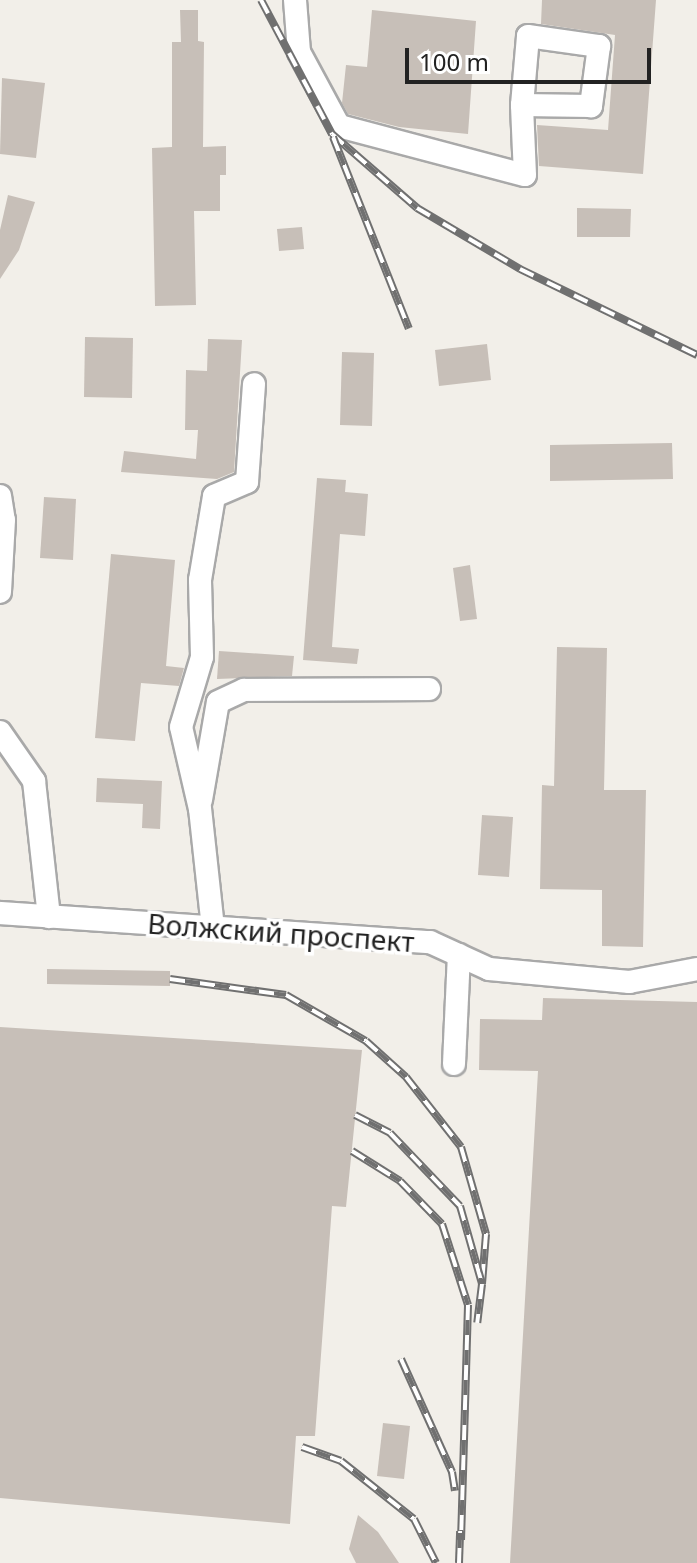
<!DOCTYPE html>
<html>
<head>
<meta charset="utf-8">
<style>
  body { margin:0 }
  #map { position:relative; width:697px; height:1563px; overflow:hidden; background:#f2efe9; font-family:"Noto Sans",sans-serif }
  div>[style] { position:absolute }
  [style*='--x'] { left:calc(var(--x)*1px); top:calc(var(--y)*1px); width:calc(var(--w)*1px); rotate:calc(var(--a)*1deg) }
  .building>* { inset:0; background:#c7bfb8 }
  .roads { filter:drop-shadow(2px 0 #a9a9a9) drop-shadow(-2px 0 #a9a9a9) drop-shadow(0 2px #a9a9a9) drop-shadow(0 -2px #a9a9a9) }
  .minor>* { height:22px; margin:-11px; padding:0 11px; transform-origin:11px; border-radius:11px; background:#fff }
  .rail>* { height:8px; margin-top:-4px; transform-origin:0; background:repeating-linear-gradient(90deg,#fff 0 15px,#707070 0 30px); box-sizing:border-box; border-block:2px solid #707070 }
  span { translate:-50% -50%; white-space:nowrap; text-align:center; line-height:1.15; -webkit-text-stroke:7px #fff; paint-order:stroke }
  .street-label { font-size:28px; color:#222 }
  .scale { position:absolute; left:405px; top:48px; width:246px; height:36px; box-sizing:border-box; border:4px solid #222; border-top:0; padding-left:10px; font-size:24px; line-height:28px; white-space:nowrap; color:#222; -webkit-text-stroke:6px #fff; paint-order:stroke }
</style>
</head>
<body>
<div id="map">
  <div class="building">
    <i style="clip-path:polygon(542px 0,656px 0,643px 174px,539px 166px,537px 125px,608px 130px,615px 35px,541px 24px)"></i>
    <i style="clip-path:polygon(180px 10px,198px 10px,198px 41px,204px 42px,203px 147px,226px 146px,226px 175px,220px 175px,220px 211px,194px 211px,196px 305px,155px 306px,152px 148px,172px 147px,172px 42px,181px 42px)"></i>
    <i style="clip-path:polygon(372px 10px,476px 21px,468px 134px,399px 127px,348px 114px,342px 103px,346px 65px,367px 67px)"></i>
    <i style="clip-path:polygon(2px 78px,45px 83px,36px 158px,0 154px)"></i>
    <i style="clip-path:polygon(8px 195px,35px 202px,19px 250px,0 279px,0 230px)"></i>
    <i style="clip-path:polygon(577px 208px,631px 209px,630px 237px,577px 237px)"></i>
    <i style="clip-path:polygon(302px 227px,304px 249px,279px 251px,277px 229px)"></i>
    <i style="clip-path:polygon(85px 337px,133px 338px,132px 398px,84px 397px)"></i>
    <i style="clip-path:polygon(208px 339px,242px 340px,234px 472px,217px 479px,121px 472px,124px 451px,196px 459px,198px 430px,185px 430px,186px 370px,207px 371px)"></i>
    <i style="clip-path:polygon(487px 344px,491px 380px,439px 386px,435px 350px)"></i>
    <i style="clip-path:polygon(342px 352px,374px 353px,372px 426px,340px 425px)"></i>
    <i style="clip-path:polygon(672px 443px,673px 479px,550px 481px,550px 445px)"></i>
    <i style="clip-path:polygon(317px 478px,346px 480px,345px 492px,368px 494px,365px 536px,340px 534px,332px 647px,359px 649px,357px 664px,303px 660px)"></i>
    <i style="clip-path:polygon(44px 497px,76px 499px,73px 560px,40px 558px)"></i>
    <i style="clip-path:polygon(111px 554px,175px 560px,166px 666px,184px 668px,179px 686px,141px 683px,135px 741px,95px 738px)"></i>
    <i style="clip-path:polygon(470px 565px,477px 619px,460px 621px,453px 568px)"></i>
    <i style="clip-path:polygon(557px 647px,607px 648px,604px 790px,646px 790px,643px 947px,602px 946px,602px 890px,540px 889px,542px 785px,554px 786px)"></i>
    <i style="clip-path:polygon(219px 651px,294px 656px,292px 676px,217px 679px)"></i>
    <i style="clip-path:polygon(97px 778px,162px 781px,160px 829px,142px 828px,143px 804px,96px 802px)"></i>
    <i style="clip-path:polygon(482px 815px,513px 817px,509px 877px,478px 875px)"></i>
    <i style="clip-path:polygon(47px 969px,170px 971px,170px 986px,47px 984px)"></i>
    <i style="clip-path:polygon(543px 998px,697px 1002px,697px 1563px,510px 1563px,538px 1071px,479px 1070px,480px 1019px,542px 1020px)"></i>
    <i style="clip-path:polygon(0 1027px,362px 1050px,346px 1207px,332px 1206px,315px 1436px,296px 1436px,290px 1524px,0 1498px)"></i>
    <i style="clip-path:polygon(383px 1423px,410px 1426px,404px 1479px,377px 1476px)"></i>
    <i style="clip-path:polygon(358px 1515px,378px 1532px,399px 1563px,356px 1563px,349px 1549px)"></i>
  </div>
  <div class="roads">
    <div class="minor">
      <i style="--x:295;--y:0;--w:52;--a:85.6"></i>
      <i style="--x:299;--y:52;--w:84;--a:61.6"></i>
      <i style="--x:339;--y:126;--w:192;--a:14.8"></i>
      <i style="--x:525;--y:175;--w:70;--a:-92.5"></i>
      <i style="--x:522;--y:105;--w:69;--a:-85"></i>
      <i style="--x:528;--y:36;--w:72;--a:8"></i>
      <i style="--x:599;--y:46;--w:61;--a:97.6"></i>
      <i style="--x:591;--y:106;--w:69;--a:-179.2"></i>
      <i style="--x:0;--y:496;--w:24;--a:81"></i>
      <i style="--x:4;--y:520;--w:72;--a:93.2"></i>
      <i style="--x:0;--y:732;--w:60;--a:55.2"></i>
      <i style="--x:34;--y:781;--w:137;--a:83.7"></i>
      <i style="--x:201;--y:800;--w:99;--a:-80.2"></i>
      <i style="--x:218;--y:702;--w:29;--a:-25"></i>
      <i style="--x:244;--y:690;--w:185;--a:-0.3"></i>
      <i style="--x:0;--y:913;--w:431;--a:3.9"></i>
      <i style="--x:430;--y:942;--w:65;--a:24.6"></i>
      <i style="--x:489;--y:969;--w:141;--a:5.3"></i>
      <i style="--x:629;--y:982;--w:69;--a:-10.8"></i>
      <i style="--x:213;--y:928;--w:120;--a:-96.2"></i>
      <i style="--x:200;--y:809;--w:84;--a:-103"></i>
      <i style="--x:181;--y:727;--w:73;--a:-73.3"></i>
      <i style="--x:202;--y:657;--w:77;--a:-91.5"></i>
      <i style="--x:200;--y:580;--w:85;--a:-80.5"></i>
      <i style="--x:214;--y:496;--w:36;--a:-23"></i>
      <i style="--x:247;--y:482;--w:98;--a:-85.9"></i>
      <i style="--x:454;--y:1064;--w:109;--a:-87.4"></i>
    </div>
  </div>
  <div class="rail">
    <i style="--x:261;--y:0;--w:152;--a:62.1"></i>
    <i style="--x:332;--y:134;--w:113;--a:41"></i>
    <i style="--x:417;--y:208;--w:120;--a:30.6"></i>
    <i style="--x:520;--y:269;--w:197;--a:25.9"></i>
    <i style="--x:333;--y:137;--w:206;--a:68.4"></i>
    <i style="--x:170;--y:979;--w:117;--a:7.9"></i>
    <i style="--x:286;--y:995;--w:92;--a:29.9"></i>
    <i style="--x:366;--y:1041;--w:54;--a:42"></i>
    <i style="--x:406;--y:1077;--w:89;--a:51.8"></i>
    <i style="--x:461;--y:1147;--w:91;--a:74"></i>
    <i style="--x:486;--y:1234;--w:50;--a:94.6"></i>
    <i style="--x:355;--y:1115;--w:39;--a:27"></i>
    <i style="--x:390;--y:1133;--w:101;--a:46.2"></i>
    <i style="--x:460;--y:1206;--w:81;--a:74.2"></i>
    <i style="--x:482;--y:1284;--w:39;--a:97"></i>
    <i style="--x:352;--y:1151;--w:57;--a:32"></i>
    <i style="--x:400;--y:1181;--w:60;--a:45.7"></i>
    <i style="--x:442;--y:1224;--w:85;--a:72.2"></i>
    <i style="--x:468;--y:1305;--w:235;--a:91.7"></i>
    <i style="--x:401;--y:1359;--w:124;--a:65.7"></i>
    <i style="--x:452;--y:1472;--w:19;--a:81"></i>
    <i style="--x:302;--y:1447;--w:41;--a:19.7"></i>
    <i style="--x:341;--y:1461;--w:93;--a:38.5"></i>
    <i style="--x:414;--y:1519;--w:49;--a:63.4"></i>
    <i style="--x:459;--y:1563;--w:32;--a:-88"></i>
  </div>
  <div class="street-label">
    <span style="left:281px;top:932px;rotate:4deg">Волжский проспект</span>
  </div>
  <div class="scale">100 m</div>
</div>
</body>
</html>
